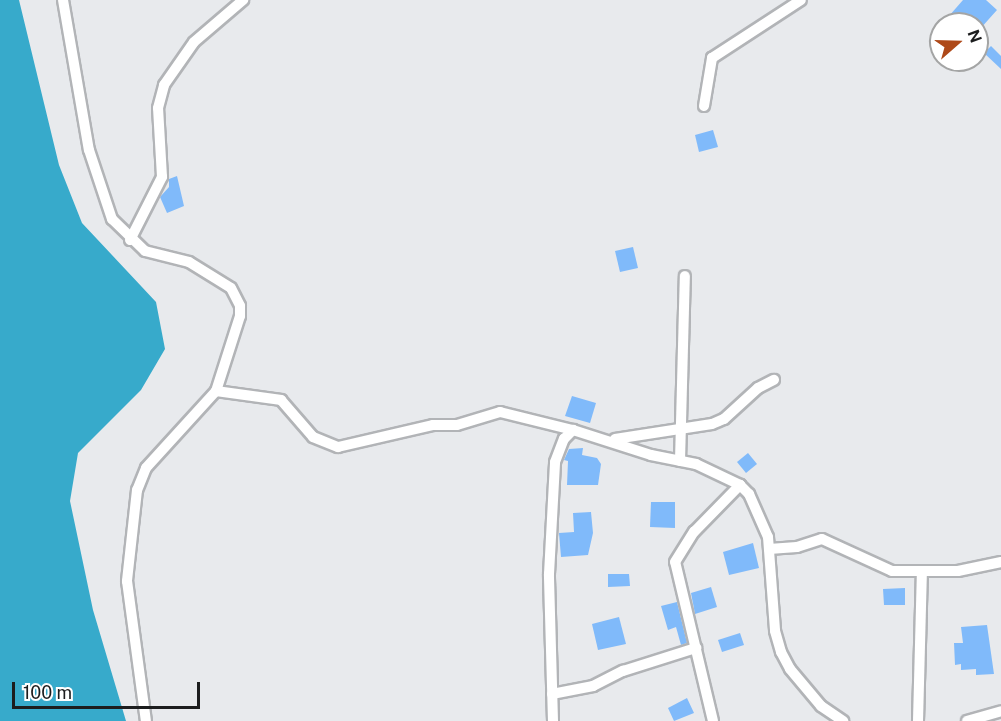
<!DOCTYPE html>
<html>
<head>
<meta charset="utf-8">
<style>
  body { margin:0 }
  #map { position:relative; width:1001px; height:721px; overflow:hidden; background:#e8eaed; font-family:"Public Sans",sans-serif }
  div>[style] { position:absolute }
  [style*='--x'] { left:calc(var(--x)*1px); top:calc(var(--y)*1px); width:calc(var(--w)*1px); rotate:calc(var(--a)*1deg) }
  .water>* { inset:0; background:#37aacb }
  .building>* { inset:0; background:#80bafa }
  .roads { filter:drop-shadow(2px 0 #b2b4b7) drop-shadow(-2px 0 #b2b4b7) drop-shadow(0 2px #b2b4b7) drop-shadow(0 -2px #b2b4b7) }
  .minor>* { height:10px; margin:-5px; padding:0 5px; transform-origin:5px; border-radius:5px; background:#fff }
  span { translate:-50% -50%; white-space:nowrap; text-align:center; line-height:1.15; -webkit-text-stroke:5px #fff; paint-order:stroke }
  .north { position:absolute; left:929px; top:12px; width:60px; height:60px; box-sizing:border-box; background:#fff; border:2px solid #a4a5a5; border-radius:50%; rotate:70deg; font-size:16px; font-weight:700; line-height:24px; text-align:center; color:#1c1d1e }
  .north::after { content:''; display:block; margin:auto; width:21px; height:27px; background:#ae4919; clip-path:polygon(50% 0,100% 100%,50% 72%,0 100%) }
  .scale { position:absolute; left:12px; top:682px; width:188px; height:27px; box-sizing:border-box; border:3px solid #1c1d1e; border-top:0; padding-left:8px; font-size:18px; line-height:21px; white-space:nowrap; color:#1c1d1e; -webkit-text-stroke:4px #fff; paint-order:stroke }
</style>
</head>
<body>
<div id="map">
  <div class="water">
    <i style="clip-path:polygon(0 0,19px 0,59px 165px,82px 223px,156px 302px,165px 349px,141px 390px,78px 453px,70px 501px,93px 610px,126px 721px,0 721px)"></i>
  </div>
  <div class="building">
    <i style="clip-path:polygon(963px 0,986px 0,997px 10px,980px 29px,968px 18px,962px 24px,942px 24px)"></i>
    <i style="clip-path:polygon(991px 46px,1001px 56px,1001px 69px,984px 53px)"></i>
    <i style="clip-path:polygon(713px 130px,718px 147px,699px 152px,695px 135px)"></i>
    <i style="clip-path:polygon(177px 176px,184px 206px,167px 213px,160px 197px,169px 187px,169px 179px)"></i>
    <i style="clip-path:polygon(633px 247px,638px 268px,620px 272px,615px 251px)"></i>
    <i style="clip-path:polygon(572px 396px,596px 403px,590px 423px,565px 416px)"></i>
    <i style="clip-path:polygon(583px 448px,582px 455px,597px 458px,601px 464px,598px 485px,567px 485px,568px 461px,564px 460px,569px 449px)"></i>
    <i style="clip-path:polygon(748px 453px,757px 464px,746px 473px,737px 462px)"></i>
    <i style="clip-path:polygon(651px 502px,675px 502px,675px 528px,650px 527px)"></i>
    <i style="clip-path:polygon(591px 512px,593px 533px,588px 555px,561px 557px,559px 533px,574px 532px,573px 513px)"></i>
    <i style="clip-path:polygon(753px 543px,759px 568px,729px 575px,723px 552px)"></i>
    <i style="clip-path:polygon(608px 574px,629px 574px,630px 586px,608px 587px)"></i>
    <i style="clip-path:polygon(711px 587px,717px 607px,695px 614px,691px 593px)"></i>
    <i style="clip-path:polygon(905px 588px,905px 605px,884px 605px,883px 589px)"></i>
    <i style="clip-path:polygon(677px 602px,687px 643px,681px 645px,676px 627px,668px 630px,661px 606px)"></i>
    <i style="clip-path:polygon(619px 617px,626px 644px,598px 650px,592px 624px)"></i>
    <i style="clip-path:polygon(987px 625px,994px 674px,976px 675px,976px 669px,961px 670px,961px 664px,955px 665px,954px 643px,963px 643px,961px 627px)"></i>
    <i style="clip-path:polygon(740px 633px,744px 645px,722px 652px,718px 640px)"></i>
    <i style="clip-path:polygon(687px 698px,694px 713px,674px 721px,668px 708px)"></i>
  </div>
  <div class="roads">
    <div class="minor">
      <i style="--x:63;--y:0;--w:152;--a:80.2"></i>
      <i style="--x:89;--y:150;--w:73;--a:71.6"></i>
      <i style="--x:112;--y:219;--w:46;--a:44.1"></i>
      <i style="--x:145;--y:251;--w:45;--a:14"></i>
      <i style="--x:189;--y:262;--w:49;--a:31.8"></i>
      <i style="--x:231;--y:288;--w:20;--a:63"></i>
      <i style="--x:240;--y:306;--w:10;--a:90"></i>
      <i style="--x:240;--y:316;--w:79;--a:107.7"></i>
      <i style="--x:216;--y:391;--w:104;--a:132.3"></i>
      <i style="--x:146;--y:468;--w:24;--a:112"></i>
      <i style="--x:137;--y:490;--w:92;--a:96.3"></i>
      <i style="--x:127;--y:581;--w:141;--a:82.3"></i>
      <i style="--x:704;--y:106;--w:49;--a:-80.5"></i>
      <i style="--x:712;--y:58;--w:106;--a:-33.1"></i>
      <i style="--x:130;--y:240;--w:71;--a:-63.1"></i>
      <i style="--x:162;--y:177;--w:69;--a:-93.3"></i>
      <i style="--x:158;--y:108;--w:24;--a:-75"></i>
      <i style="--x:164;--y:85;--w:52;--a:-55.1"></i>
      <i style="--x:194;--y:42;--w:65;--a:-40.6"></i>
      <i style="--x:216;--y:391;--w:66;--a:7.9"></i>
      <i style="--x:281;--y:400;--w:49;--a:49.1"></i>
      <i style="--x:313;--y:437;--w:27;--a:22"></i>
      <i style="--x:338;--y:447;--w:98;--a:-13"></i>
      <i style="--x:433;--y:425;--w:24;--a:0"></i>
      <i style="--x:457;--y:425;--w:45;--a:-16.8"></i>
      <i style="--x:500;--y:412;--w:75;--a:13.9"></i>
      <i style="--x:615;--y:439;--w:98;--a:-8.8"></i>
      <i style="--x:712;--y:424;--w:13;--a:-23"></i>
      <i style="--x:724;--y:419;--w:46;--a:-42.4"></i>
      <i style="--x:758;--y:388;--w:18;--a:-27"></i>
      <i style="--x:680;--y:461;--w:185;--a:-88.5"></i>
      <i style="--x:769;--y:549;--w:28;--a:-4"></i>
      <i style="--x:797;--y:547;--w:26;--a:-18"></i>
      <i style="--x:822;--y:539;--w:77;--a:24.6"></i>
      <i style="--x:892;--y:571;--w:66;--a:0"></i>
      <i style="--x:958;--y:571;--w:44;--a:-11.8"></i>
      <i style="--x:552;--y:694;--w:42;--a:-11"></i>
      <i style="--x:593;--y:686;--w:34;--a:-27"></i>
      <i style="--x:623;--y:671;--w:77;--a:-17.5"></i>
      <i style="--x:553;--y:721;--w:147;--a:-91.6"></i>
      <i style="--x:549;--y:574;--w:112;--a:-86.9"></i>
      <i style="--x:555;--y:462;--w:25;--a:-69"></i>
      <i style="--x:564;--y:439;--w:13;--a:-45"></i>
      <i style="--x:573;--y:430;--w:82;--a:17.8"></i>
      <i style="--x:651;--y:455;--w:46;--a:11.3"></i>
      <i style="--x:696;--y:464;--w:49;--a:25.5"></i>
      <i style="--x:740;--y:485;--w:13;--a:45"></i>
      <i style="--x:749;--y:494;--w:47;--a:66.2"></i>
      <i style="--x:768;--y:537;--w:94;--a:85.7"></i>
      <i style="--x:775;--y:631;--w:22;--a:74"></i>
      <i style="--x:781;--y:652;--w:19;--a:62"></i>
      <i style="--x:790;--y:669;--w:48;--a:50"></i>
      <i style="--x:821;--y:706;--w:27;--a:34"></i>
      <i style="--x:713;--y:721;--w:163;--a:-103.4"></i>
      <i style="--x:675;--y:562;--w:36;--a:-58"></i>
      <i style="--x:694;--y:532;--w:66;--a:-45.6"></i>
      <i style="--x:918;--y:721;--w:150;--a:-88.5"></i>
      <i style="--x:967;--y:721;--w:35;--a:-16"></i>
    </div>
  </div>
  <div class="north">N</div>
  <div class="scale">100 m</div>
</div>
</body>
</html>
